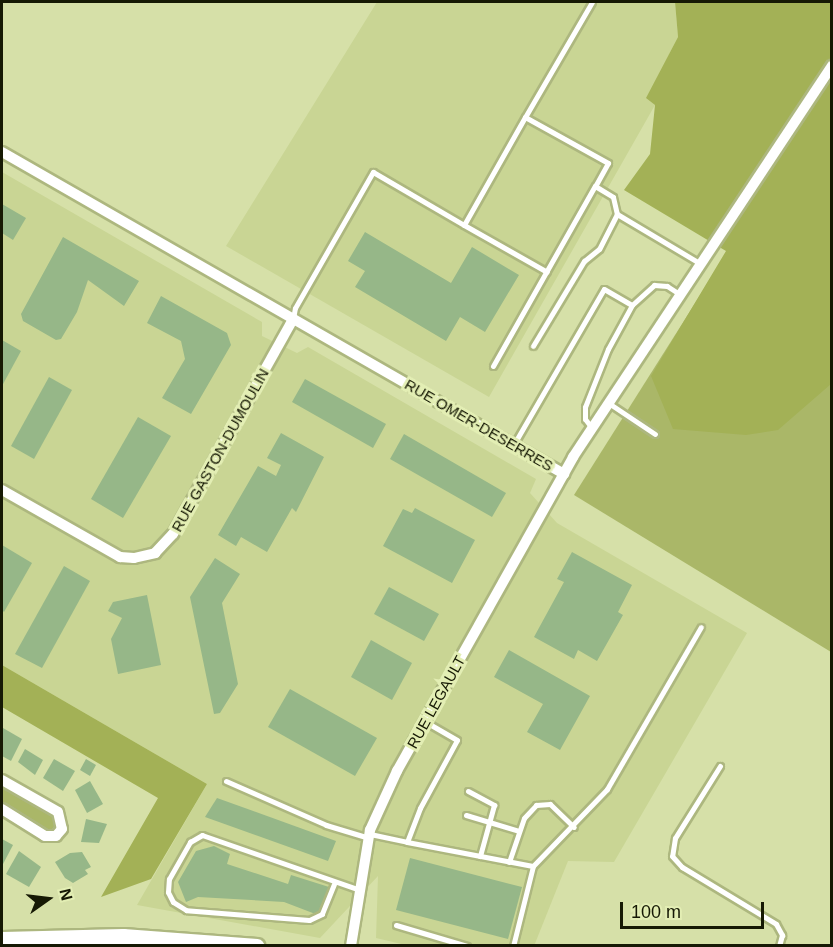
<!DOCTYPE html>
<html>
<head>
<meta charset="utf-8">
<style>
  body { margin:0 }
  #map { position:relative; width:833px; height:947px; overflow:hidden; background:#d6e0a8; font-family:Arial,sans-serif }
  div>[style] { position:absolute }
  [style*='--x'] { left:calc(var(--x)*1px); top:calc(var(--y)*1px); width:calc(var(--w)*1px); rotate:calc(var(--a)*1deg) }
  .built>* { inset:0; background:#c9d594 }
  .green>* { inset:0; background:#aab768 }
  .forest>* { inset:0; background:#a3b156 }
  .building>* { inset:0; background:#96b788 }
  .roads { filter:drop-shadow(2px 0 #adb77f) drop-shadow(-2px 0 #adb77f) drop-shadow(0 2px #adb77f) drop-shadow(0 -2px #adb77f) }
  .lane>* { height:5px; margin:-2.5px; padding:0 2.5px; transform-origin:2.5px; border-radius:2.5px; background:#fff }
  .street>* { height:10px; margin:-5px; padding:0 5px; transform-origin:5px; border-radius:5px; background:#fff }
  .secondary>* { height:15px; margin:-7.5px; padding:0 7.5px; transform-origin:7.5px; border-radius:7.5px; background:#fff }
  span { translate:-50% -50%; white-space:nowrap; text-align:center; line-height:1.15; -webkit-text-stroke:6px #e3eeb4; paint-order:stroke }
  .street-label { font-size:15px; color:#161904 }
  .frame { position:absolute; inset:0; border:3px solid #161904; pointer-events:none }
  .north { position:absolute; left:18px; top:869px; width:60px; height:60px; -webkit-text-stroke:4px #e3eeb4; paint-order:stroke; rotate:76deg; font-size:16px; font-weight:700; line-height:24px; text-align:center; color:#161904 }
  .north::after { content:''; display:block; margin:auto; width:21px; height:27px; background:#161904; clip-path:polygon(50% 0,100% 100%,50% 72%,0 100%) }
  .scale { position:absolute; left:620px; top:902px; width:144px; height:27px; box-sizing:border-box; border:3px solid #161904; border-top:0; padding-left:8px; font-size:18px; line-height:21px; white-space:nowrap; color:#161904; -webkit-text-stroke:4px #e3eeb4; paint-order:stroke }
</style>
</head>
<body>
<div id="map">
  <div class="built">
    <i style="clip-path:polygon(377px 2px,675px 2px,678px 37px,647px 98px,655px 105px,489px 397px,226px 246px)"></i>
    <i style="clip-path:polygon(2px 172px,262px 322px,262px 336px,297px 353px,308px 347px,536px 479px,530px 493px,557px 523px,747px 633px,614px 862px,568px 861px,534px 946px,410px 946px,376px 938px,378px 876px,320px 938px,137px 905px,207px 784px,2px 665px)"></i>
  </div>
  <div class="green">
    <i style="clip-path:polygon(831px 88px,831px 652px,574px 495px)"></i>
    <i style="clip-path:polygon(2px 786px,54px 817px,59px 823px,56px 831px,45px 831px,7px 807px,2px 802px)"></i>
  </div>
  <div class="forest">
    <i style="clip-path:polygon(675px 2px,831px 2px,831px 384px,778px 430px,746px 435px,673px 429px,651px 376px,726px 251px,624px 190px,650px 154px,655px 105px,646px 98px,678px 37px)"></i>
    <i style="clip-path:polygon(2px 665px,207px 784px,151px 879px,101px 897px,158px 798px,2px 707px)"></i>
  </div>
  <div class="building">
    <i style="clip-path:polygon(2px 204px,26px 218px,13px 240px,2px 233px)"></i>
    <i style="clip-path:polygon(365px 232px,451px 283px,472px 247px,519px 275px,485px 332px,460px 317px,446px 341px,355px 287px,365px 271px,348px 261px)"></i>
    <i style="clip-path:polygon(63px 237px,139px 281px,124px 306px,88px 280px,77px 312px,61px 339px,56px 340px,23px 321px,21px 314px)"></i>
    <i style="clip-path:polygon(161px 296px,227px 333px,231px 345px,191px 414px,162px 398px,185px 359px,181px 341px,147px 323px)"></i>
    <i style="clip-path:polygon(2px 340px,21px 351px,2px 386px)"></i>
    <i style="clip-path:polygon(49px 377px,72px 390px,34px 459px,11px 446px)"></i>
    <i style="clip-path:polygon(305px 379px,386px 424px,373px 448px,292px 402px)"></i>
    <i style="clip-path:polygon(138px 417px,171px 436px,123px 518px,91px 499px)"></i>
    <i style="clip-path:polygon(281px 433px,324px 457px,296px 512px,292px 508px,267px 552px,241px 537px,236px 546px,218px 535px,258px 466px,276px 476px,281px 465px,267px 458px)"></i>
    <i style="clip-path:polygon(404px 434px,506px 493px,492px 517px,390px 459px)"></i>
    <i style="clip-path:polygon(415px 508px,475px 540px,452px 583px,383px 546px,403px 509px,412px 513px)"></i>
    <i style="clip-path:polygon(2px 545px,32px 563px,4px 612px,2px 610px)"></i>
    <i style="clip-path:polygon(572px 552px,632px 585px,618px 612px,623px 615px,597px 661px,578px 650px,574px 659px,534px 637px,564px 582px,557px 579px)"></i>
    <i style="clip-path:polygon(215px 558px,240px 574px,222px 603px,238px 684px,220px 713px,214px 714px,190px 597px)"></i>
    <i style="clip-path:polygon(64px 566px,90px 581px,42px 668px,15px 654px)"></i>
    <i style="clip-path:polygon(389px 587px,439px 614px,424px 641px,374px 614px)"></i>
    <i style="clip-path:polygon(147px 595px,161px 665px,118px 674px,111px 639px,122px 618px,108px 611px,113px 602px)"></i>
    <i style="clip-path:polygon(371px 640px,412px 663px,392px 700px,351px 677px)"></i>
    <i style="clip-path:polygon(509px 650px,590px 696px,560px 750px,527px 732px,543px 704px,494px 677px)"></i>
    <i style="clip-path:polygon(290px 689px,377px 738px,355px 776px,268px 727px)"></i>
    <i style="clip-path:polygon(3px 728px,22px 739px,11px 761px,2px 756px)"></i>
    <i style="clip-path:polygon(25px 749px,43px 760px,35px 775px,18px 762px)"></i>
    <i style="clip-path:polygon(54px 759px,75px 771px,63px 791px,43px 778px)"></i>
    <i style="clip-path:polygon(86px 759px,96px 765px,90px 776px,80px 770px)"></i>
    <i style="clip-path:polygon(90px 781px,103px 804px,87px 813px,75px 790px)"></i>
    <i style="clip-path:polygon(217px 798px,336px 841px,328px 861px,205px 817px)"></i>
    <i style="clip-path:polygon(86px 819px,107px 824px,99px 843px,81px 842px)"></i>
    <i style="clip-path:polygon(2px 839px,13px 845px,2px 866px)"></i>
    <i style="clip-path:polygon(214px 846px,230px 854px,227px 864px,288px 884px,291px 875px,329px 887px,318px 915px,284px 902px,198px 897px,186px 902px,178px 882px,196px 851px)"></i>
    <i style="clip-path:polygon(19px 851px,41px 867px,29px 887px,6px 874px)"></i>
    <i style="clip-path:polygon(82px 852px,91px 867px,85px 870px,88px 874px,73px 883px,65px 878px,55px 862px,70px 853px)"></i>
    <i style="clip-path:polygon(410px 858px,522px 887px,508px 939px,396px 910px)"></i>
  </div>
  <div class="roads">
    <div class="lane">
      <i style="--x:592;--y:2;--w:133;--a:120.2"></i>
      <i style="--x:525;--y:117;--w:95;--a:29"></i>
      <i style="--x:608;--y:163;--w:26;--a:119"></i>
      <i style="--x:525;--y:117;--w:124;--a:119.5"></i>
      <i style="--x:464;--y:225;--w:95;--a:29.5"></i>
      <i style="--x:617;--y:214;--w:98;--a:30.8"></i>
      <i style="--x:293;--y:319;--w:11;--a:-80"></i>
      <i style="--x:295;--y:308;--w:157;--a:-60.2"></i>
      <i style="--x:373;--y:172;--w:105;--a:30.2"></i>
      <i style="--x:493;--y:366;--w:207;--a:-60.5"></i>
      <i style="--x:595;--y:186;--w:21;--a:31"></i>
      <i style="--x:613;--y:197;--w:17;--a:77"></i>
      <i style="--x:617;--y:214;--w:39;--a:117"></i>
      <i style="--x:599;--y:249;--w:19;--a:141"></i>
      <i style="--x:584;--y:261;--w:99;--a:121"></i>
      <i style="--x:610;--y:404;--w:54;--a:33.7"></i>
      <i style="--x:592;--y:428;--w:11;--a:-128"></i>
      <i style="--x:585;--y:419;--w:12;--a:-90"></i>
      <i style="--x:585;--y:407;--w:62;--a:-68.4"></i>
      <i style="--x:608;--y:349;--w:50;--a:-61.4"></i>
      <i style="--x:632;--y:305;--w:30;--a:-42"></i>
      <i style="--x:654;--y:285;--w:13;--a:4"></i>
      <i style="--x:667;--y:286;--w:17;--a:33"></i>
      <i style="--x:514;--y:444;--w:179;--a:-59.9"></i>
      <i style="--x:604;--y:289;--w:32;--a:30"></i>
      <i style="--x:720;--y:766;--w:85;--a:122"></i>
      <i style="--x:675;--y:838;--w:18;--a:99"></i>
      <i style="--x:672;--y:856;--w:15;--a:48"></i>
      <i style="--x:682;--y:867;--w:110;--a:31.2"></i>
      <i style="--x:776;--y:924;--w:13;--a:61"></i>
      <i style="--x:782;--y:935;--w:11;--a:105"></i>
      <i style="--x:226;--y:781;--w:109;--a:23.7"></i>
      <i style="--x:326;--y:825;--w:45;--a:16.8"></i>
      <i style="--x:468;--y:791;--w:30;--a:28"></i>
      <i style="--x:494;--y:805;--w:53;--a:105.4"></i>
      <i style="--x:466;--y:815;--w:55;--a:16.8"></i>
      <i style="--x:370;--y:834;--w:38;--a:12"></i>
      <i style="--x:407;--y:842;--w:36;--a:-69"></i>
      <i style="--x:420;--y:808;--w:77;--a:-61.4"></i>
      <i style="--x:457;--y:740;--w:38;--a:-150"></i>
      <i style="--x:407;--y:842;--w:128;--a:10.8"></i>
      <i style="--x:533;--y:866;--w:82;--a:104"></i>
      <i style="--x:509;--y:862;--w:46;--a:-71.2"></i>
      <i style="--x:524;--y:818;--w:18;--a:-47"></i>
      <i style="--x:536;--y:805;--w:14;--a:-4"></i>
      <i style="--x:550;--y:804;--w:33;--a:44"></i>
      <i style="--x:533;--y:866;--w:107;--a:-46.1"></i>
      <i style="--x:607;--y:789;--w:187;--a:-59.9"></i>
      <i style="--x:334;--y:884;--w:32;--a:112"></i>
      <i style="--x:322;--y:914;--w:14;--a:155"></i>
      <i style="--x:309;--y:920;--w:123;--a:-175.4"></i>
      <i style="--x:186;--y:910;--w:15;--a:-148"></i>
      <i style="--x:173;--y:902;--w:11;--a:-117"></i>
      <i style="--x:168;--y:892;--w:13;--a:-86"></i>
      <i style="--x:169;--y:879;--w:43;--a:-60.4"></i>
      <i style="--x:190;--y:842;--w:14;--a:-30"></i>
      <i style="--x:202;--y:835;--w:167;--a:19.2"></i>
      <i style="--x:396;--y:925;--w:74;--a:16.5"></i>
    </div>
    <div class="street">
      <i style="--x:2;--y:152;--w:648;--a:29.81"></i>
      <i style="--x:2;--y:490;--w:136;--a:29.6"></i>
      <i style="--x:120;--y:557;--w:14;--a:4"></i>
      <i style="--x:134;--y:558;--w:22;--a:-13"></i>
      <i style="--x:155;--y:553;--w:26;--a:-47"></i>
      <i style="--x:173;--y:534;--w:246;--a:-60.8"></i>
      <i style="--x:2;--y:780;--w:64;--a:29.7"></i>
      <i style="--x:58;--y:812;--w:17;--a:77"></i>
      <i style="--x:62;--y:829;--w:9;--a:131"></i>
      <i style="--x:56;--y:836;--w:11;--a:180"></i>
      <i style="--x:45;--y:836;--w:51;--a:-147.9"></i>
      <i style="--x:351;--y:946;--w:118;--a:-80.7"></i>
      <i style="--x:370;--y:830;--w:65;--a:-65.4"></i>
      <i style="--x:397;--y:771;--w:360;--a:-60.7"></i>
      <i style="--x:573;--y:457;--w:469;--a:-56.5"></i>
    </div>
    <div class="secondary">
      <i style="--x:2;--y:939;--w:121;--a:-1.4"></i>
      <i style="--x:123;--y:936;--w:134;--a:4.3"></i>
    </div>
  </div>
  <div class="street-label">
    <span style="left:479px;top:425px;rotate:30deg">RUE OMER-DESERRES</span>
    <span style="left:220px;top:450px;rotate:-61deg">RUE GASTON-DUMOULIN</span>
    <span style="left:436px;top:702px;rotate:-61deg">RUE LEGAULT</span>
  </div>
  <div class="frame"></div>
  <div class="north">N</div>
  <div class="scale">100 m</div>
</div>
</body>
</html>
